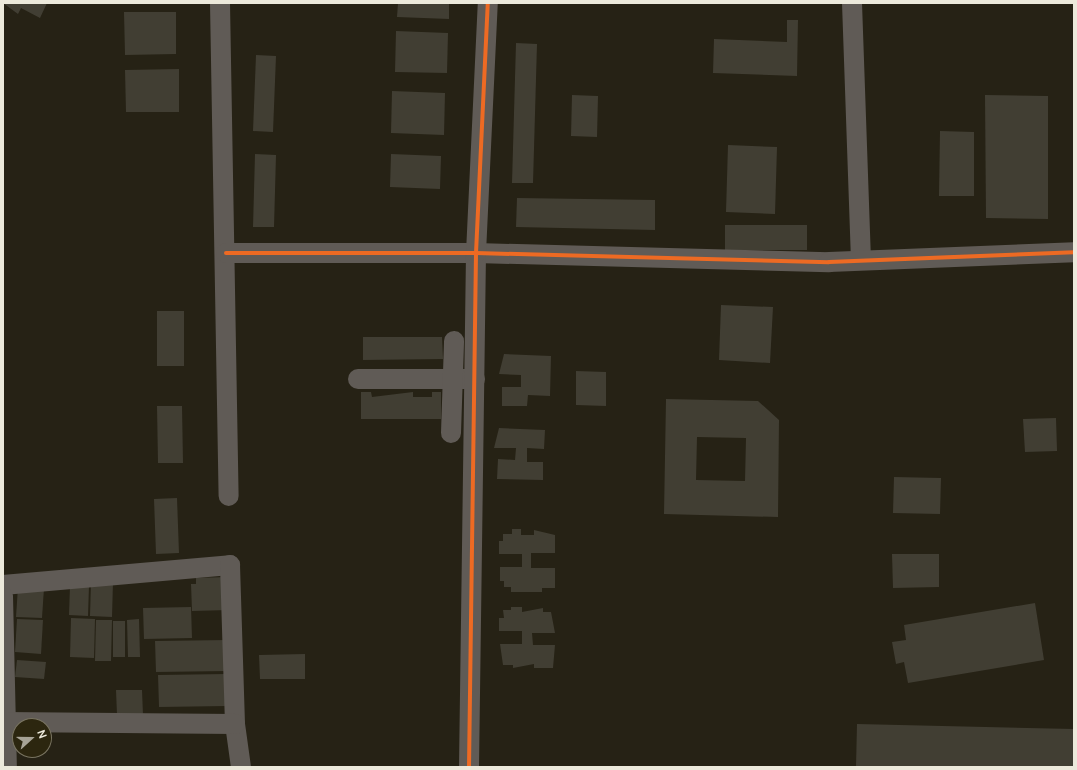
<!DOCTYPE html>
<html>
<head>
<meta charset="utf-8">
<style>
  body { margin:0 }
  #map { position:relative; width:1077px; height:770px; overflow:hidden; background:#262215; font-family:"DM Sans",sans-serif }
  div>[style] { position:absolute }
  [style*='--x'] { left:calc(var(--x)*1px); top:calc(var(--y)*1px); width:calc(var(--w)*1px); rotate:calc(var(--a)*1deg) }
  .building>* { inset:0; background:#413e33 }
  .street>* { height:20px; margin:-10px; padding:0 10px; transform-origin:10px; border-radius:10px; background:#605b56 }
  .cycleway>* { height:4px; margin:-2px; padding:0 2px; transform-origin:2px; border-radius:2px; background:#ed6a23 }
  span { translate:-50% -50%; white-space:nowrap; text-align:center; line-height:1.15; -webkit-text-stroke:3.5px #2c260f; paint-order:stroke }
  .frame { position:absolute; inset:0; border:4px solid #ece9db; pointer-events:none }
  .north { position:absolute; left:12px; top:718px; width:40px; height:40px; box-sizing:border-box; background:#2c260f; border:1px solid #797461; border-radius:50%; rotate:69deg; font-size:11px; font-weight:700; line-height:16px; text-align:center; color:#ece9db }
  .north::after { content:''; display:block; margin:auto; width:14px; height:18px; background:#a7a396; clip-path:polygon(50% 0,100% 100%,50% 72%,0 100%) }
</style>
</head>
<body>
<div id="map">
  <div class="building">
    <i style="clip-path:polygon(3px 3px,47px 3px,40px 18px,21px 8px,18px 14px)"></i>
    <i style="clip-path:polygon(398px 3px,449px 3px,449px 19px,397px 17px)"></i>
    <i style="clip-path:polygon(124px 12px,176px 12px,176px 54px,125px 55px)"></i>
    <i style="clip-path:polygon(787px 20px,798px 20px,797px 76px,713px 73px,714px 39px,787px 42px)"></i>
    <i style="clip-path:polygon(396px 31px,448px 33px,447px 73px,395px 72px)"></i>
    <i style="clip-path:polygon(516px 43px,537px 44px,533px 183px,512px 183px)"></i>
    <i style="clip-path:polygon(256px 55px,276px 56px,273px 132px,253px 131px)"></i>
    <i style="clip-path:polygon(179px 69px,179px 112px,126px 112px,125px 70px)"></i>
    <i style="clip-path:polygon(392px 91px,445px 93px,444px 135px,391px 133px)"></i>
    <i style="clip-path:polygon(572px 95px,598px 96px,597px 137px,571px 136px)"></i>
    <i style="clip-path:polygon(985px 95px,1048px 96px,1048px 219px,986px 218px)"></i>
    <i style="clip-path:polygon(940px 131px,974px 132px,974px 196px,939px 196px)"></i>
    <i style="clip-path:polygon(728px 145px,777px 147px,775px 214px,726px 212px)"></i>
    <i style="clip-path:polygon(255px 154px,276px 155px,274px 227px,253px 227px)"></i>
    <i style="clip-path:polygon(391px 154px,441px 156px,440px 189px,390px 187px)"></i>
    <i style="clip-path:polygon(517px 198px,655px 200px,655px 230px,516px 227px)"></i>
    <i style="clip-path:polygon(725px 225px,807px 225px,807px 250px,725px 250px)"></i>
    <i style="clip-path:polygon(721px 305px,773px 307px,770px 363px,719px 360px)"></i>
    <i style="clip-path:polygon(157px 311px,184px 311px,184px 366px,157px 366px)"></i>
    <i style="clip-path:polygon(363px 337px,442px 337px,443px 359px,363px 360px)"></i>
    <i style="clip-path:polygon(504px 354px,551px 356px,550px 396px,528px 395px,527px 406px,502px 406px,502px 387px,521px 387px,521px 375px,499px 374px)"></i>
    <i style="clip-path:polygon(576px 371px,606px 372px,606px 406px,576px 405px)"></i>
    <i style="clip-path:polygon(361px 392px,371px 392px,372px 397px,413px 392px,413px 397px,432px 397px,432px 392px,441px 392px,441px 419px,361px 419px)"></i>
    <i style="clip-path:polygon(evenodd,666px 399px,758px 401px,779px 420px,778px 517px,664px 514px,666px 399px,697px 437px,746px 438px,745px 481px,696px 480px,697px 437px)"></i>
    <i style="clip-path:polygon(157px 406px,182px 406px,183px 463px,158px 463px)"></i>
    <i style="clip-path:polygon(1056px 418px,1057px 451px,1025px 452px,1023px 419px)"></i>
    <i style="clip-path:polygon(499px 428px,545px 430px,544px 449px,527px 448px,527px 462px,543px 462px,543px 480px,497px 479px,498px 459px,515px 460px,516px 448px,494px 448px)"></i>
    <i style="clip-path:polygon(894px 477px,941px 478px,940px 514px,893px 513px)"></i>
    <i style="clip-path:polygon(177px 498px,179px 553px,156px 554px,154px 499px)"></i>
    <i style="clip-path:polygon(512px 529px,521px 529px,521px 535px,534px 535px,534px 530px,555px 535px,555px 553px,531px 553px,531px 568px,555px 568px,555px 588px,542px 588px,542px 592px,511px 592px,511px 587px,504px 587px,504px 581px,500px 581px,500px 567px,522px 567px,522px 554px,499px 554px,499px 541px,503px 541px,503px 534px,512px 534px)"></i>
    <i style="clip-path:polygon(892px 554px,939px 554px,939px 587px,893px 588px)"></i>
    <i style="clip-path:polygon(227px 577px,229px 610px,192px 611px,191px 584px,196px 584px,196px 578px)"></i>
    <i style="clip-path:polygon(91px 582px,113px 582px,112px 617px,90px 616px)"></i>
    <i style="clip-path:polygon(70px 586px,89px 586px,88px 616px,69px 615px)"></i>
    <i style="clip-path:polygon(18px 587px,44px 588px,42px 618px,16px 617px)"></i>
    <i style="clip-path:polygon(1035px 603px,1044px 660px,908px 683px,904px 662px,896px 664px,892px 642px,906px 640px,904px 625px)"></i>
    <i style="clip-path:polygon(191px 607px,192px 638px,144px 639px,143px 608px)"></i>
    <i style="clip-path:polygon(511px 607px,522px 607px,522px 612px,543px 608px,543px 612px,551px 612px,555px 633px,532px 633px,533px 645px,555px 645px,553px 668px,534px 668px,534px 664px,513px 668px,513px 665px,503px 665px,500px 644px,522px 644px,522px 631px,499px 631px,499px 618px,504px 618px,503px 610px,511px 610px)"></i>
    <i style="clip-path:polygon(71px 618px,95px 619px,94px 658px,70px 657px)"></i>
    <i style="clip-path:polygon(17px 619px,43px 620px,41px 654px,15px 652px)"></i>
    <i style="clip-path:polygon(139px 619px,140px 657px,128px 657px,127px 620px)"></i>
    <i style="clip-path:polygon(96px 620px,112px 620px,111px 661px,95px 661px)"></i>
    <i style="clip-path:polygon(113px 621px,125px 621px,125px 657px,113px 657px)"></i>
    <i style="clip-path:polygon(228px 640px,228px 671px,156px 672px,155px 641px)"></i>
    <i style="clip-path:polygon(305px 654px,305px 679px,260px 679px,259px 655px)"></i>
    <i style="clip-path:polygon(17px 660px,46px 662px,44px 679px,15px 677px)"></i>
    <i style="clip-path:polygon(226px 674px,227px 706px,159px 707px,158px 675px)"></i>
    <i style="clip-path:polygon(116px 690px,142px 690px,143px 715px,117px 715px)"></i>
    <i style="clip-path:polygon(857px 724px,1074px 729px,1074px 767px,856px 767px)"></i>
  </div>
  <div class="street">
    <i style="--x:220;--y:3;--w:493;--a:89"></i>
    <i style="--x:852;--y:3;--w:257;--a:88"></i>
    <i style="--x:226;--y:253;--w:250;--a:0"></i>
    <i style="--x:476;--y:253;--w:353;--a:1.5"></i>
    <i style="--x:829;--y:262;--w:245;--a:-2.3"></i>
    <i style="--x:358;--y:379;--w:117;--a:0"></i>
    <i style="--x:451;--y:433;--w:92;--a:-88.1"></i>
    <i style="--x:3;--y:585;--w:228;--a:-5"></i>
    <i style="--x:230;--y:565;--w:159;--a:88.2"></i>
    <i style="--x:235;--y:724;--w:43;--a:82.1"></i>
    <i style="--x:3;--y:596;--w:171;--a:88.7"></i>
    <i style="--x:3;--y:722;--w:232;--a:0.5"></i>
    <i style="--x:469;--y:767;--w:514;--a:-89.22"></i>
    <i style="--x:476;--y:253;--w:250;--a:-87.3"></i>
  </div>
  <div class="cycleway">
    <i style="--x:226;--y:253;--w:250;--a:0"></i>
    <i style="--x:476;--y:253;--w:353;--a:1.5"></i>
    <i style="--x:829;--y:262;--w:245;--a:-2.3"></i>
    <i style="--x:469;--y:767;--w:514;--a:-89.22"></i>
    <i style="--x:476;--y:253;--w:250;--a:-87.3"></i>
  </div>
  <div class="frame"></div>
  <div class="north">N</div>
</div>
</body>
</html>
